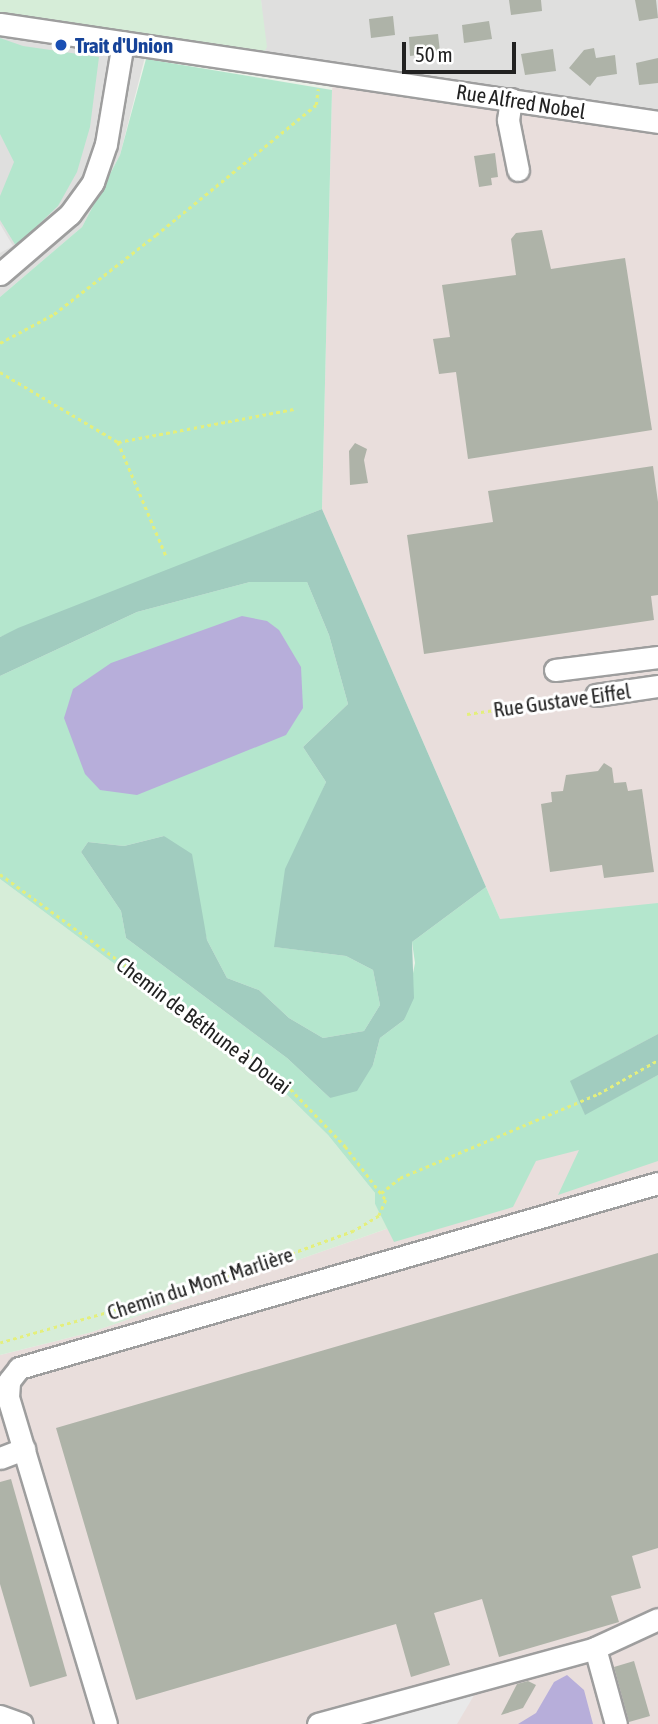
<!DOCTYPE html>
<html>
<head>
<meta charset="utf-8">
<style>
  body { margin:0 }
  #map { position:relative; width:658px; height:1724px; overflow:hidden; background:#ecf1e9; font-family:"Asap Condensed",sans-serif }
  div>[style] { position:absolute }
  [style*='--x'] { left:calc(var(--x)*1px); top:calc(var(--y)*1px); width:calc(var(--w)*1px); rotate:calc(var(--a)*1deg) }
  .residential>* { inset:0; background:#dfdfde }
  .industrial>* { inset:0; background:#e9dedc }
  .farmland>* { inset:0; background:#d6edd8 }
  .grass>* { inset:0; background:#b4e6cd }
  .forest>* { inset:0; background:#a1ccbf }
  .parking>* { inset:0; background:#e9e9e9 }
  .water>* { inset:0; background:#b7aeda }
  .building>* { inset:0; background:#aeb3a8 }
  .path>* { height:2.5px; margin-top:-1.25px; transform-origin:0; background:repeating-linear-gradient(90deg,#e4ef7c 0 3.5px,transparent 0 7px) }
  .roads { filter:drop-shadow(2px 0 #9e9e9e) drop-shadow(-2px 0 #9e9e9e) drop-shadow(0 2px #9e9e9e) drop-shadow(0 -2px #9e9e9e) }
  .minor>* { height:21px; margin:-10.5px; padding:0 10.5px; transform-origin:10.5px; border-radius:10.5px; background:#fff }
  .dots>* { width:19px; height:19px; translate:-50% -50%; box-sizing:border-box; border:4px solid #fff; border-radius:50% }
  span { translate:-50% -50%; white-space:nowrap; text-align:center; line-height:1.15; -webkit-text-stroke:6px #fff; paint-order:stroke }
  .transit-label { font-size:21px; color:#164399; font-weight:700 }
  .left { translate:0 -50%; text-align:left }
  .street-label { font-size:21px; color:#212121 }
  .scale { position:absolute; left:402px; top:42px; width:114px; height:32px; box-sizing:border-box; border:4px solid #212121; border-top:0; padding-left:9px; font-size:21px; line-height:24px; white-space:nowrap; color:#212121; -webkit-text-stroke:5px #fff; paint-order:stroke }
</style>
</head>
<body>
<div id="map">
  <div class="residential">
    <i style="clip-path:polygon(261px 0,658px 0,658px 113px,264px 52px)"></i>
    <i style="clip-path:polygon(0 24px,148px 45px,120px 155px,82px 227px,0 297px)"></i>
  </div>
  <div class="industrial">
    <i style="clip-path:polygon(337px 62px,658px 113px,658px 1724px,0 1724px,0 1355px,92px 1332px,389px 1228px,585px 1115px,322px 509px,332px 90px)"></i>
  </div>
  <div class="farmland">
    <i style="clip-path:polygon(0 0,261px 0,267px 47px,259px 61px,0 24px)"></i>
    <i style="clip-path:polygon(0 879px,274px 1082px,328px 1135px,375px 1193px,375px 1204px,389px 1228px,92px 1332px,0 1355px)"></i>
  </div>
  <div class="grass">
    <i style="clip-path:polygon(0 38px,23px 46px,99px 57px,90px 127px,77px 172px,58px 206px,16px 246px,0 220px,0 196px,14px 162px,0 134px)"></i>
    <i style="clip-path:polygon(146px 59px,332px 90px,322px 509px,0 637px,0 297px,82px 227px,120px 155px)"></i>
    <i style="clip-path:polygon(250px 582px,307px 582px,329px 635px,348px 704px,303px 747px,326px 782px,310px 820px,275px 947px,346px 956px,373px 970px,380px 1005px,364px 1031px,323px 1038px,289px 1018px,259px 990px,227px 978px,207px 940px,198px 903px,164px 836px,124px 846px,88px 842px,81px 852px,121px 911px,126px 938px,287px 1058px,330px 1098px,373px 1065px,380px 1038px,404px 1020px,415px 963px,412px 942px,486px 887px,500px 919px,658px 903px,658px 1034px,571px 1081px,585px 1114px,658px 1075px,658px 1161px,558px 1195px,579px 1150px,536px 1161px,513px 1207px,394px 1242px,375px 1204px,375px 1193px,328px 1135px,274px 1082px,0 879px,0 676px,137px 612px)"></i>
  </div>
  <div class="forest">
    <i style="clip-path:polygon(322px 509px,486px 887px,412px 942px,414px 998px,404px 1020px,380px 1038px,373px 1065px,357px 1091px,330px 1098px,287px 1058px,126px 938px,121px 911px,81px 852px,88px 842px,124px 846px,164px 836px,192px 854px,207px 940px,227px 978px,259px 990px,289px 1018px,323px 1038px,364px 1031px,380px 1005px,373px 970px,346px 956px,274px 947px,285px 869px,326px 782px,303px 747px,348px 704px,329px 635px,307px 582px,250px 582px,137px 612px,0 676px,0 637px,18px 628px)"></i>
    <i style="clip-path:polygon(658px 1034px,658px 1075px,585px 1115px,570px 1081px)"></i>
  </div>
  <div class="parking">
    <i style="clip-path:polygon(0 224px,13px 246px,0 253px)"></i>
    <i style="clip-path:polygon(479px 1687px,457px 1724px,347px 1724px)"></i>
  </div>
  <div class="water">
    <i style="clip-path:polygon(242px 616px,267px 621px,279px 630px,301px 667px,303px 708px,286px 735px,137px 795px,100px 790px,85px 774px,64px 718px,73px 689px,111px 663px)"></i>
    <i style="clip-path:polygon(567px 1675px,584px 1690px,593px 1724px,518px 1724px,536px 1713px,554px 1682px)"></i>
  </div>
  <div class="building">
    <i style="clip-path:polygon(509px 0,541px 0,542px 11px,511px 15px)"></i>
    <i style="clip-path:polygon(635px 0,656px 0,658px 18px,639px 21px)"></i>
    <i style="clip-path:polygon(393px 16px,395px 35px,371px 38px,369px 19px)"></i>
    <i style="clip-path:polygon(489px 21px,492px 39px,464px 43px,462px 25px)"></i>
    <i style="clip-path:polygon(438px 34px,440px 52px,410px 56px,409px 37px)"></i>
    <i style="clip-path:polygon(594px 48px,596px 58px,615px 55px,617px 74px,597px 77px,590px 86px,569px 68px,584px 50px)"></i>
    <i style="clip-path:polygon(553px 49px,556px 71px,525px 75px,521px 54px)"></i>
    <i style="clip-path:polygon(658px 58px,658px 83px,639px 85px,636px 63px)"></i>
    <i style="clip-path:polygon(495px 153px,498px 177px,491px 178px,492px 185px,479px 187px,474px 156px)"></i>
    <i style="clip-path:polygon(542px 230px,551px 269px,625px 258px,652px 430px,468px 459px,456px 372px,439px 374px,433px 339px,450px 337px,442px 285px,516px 275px,511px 239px,516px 233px)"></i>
    <i style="clip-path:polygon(355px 443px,367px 449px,364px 460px,368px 483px,350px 485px,349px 451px)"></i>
    <i style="clip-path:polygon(653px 466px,658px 502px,658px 595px,651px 596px,654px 620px,424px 654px,407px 535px,493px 522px,488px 491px)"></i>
    <i style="clip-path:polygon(604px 763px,612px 768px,614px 783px,626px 782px,628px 791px,642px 789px,654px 872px,604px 878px,602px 865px,550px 872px,541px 804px,552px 802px,551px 792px,563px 791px,566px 775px,598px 771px)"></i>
    <i style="clip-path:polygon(658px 1253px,658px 1548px,632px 1556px,641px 1588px,611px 1596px,619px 1622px,499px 1657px,482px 1599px,434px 1613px,450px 1665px,411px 1677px,396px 1624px,136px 1700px,56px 1428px)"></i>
    <i style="clip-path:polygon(11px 1479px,67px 1676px,30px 1687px,0 1584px,0 1482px)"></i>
    <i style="clip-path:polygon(634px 1661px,650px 1716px,629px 1722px,614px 1667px)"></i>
    <i style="clip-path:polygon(528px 1681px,536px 1685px,523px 1708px,501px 1715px,517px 1684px)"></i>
  </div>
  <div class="path">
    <i style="--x:0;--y:343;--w:61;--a:-28.2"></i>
    <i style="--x:54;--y:314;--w:129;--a:-37.8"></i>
    <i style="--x:156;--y:235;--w:206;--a:-39.1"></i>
    <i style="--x:316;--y:105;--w:16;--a:-83"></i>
    <i style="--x:0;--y:372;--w:137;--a:30.7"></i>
    <i style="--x:118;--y:442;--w:179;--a:-10.6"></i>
    <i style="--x:118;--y:442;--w:126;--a:67.1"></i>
    <i style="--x:467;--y:714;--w:112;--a:-8.2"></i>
    <i style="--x:0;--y:874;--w:348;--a:36.1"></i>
    <i style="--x:281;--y:1079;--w:93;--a:46.3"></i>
    <i style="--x:345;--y:1146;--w:68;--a:52.8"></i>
    <i style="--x:386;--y:1200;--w:17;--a:114"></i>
    <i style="--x:379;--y:1216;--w:29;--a:149"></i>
    <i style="--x:354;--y:1231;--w:151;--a:159.9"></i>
    <i style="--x:212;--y:1283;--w:220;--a:164.2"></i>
    <i style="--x:381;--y:1193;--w:24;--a:-38"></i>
    <i style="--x:400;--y:1178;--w:215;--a:-23"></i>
    <i style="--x:598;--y:1094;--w:69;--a:-29.5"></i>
  </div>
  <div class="roads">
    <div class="minor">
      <i style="--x:0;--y:24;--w:665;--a:8.47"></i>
      <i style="--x:511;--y:99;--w:21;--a:98"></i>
      <i style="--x:508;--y:120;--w:51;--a:78.7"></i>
      <i style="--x:0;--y:274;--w:92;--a:-40.6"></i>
      <i style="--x:70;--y:214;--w:39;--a:-54"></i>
      <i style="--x:93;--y:182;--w:40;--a:-71.1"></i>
      <i style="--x:106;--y:144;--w:103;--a:-80.5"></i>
      <i style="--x:555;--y:670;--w:104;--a:-7.2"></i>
      <i style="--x:596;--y:695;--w:63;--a:-8.3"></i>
      <i style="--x:0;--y:1458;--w:26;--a:-21"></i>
      <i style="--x:595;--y:1648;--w:79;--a:74.6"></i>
      <i style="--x:0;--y:1716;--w:23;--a:20"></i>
      <i style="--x:106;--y:1724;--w:341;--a:-106.7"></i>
      <i style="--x:8;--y:1397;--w:16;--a:-86"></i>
      <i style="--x:9;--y:1381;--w:16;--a:-52"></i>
      <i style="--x:19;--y:1368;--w:665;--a:-16.15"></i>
      <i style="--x:318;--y:1724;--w:287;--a:-15.3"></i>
      <i style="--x:595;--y:1648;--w:69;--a:-24.7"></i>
    </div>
  </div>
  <div class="dots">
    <i style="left:61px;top:45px;background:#1a4fb4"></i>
  </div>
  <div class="transit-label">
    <span class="left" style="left:75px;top:45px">Trait d'Union</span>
  </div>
  <div class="street-label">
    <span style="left:521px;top:101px;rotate:9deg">Rue Alfred Nobel</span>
    <span style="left:562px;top:700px;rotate:-8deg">Rue Gustave Eiffel</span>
    <span style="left:204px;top:1025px;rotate:37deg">Chemin de Béthune à Douai</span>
    <span style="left:200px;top:1283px;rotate:-18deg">Chemin du Mont Marlière</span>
  </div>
  <div class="scale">50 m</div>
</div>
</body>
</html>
